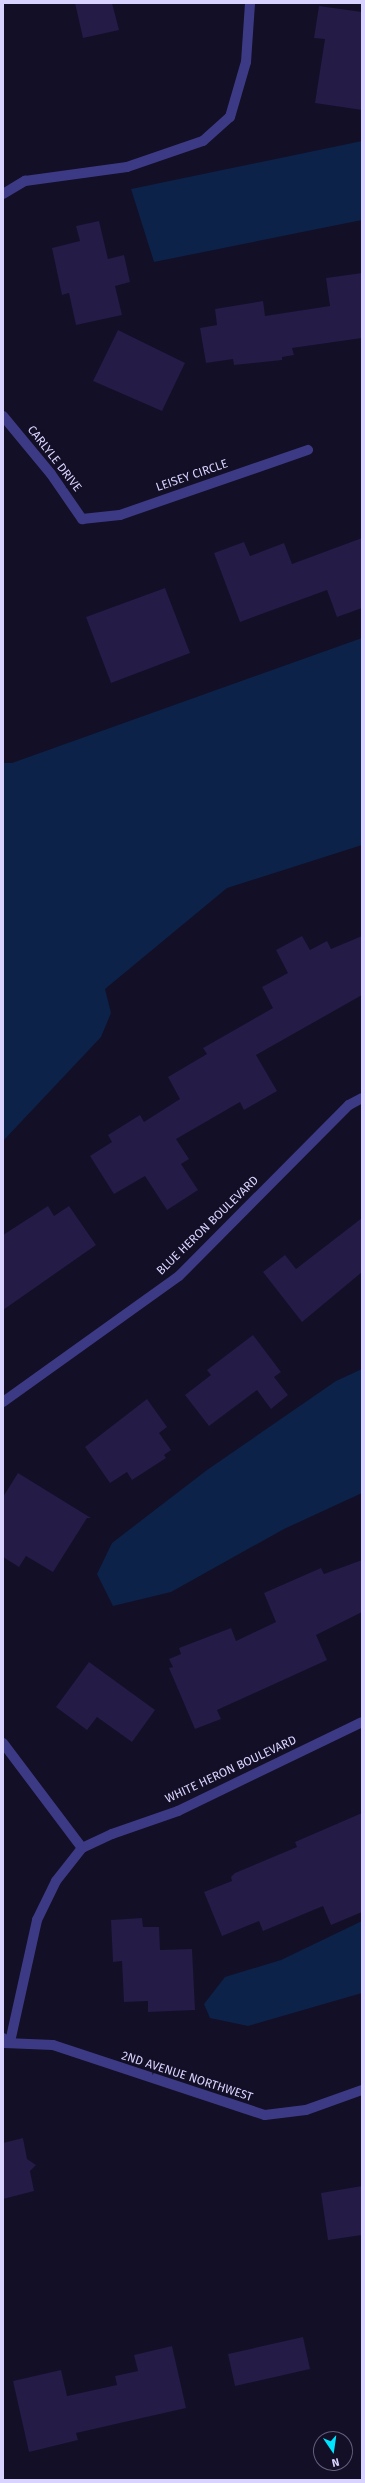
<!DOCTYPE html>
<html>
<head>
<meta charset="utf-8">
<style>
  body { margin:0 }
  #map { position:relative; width:365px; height:2483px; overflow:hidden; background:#130f26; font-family:"Fira Sans",sans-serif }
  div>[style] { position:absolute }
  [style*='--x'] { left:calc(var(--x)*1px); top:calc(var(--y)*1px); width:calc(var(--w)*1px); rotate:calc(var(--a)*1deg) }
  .water>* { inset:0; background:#0c2248 }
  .building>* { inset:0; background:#241b47 }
  .minor>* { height:10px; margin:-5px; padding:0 5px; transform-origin:5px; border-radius:5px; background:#3d3a85 }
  span { translate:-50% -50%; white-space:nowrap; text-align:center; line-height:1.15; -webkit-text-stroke:4px #130f26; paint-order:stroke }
  .street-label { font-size:12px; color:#d9d4ff }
  .frame { position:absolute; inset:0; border:4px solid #d9d4ff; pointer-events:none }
  .north { position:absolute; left:313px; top:2431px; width:40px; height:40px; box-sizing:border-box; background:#130f26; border:1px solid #625e7d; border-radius:50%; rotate:167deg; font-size:11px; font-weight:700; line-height:16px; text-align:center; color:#d9d4ff }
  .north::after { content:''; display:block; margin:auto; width:14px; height:18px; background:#00e5ff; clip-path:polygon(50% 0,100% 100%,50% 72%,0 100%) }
</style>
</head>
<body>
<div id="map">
  <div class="water">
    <i style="clip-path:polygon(362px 141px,362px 220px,154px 262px,131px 189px)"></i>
    <i style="clip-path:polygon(362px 638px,362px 845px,227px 888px,105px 989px,111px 1013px,101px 1037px,3px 1141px,3px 763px,12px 763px)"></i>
    <i style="clip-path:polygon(362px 1369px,362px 1493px,284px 1529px,171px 1592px,113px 1606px,97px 1574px,112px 1543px,207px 1470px,336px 1381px)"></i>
    <i style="clip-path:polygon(362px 1921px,362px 1993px,248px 2026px,210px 2018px,204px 2004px,225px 1977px,281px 1960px)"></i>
  </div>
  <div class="building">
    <i style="clip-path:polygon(75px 3px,112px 3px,119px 30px,83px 38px)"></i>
    <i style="clip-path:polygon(319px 6px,362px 12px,362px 110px,315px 103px,325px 39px,314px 38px)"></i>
    <i style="clip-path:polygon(99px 221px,108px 259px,124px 255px,130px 282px,115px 286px,122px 315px,76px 325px,69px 293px,62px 295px,52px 248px,80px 241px,76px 226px)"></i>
    <i style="clip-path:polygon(362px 273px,362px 338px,292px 348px,294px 355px,282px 357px,282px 360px,234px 365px,233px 359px,206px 363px,200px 328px,217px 325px,215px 309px,263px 301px,265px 316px,330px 306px,326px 278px)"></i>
    <i style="clip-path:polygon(118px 330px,185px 363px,162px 411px,93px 381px)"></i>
    <i style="clip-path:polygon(362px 538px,362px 608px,337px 617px,327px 590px,240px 622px,214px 553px,244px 542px,250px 556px,284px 543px,292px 564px)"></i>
    <i style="clip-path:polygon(165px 588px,190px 653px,111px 683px,86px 617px)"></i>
    <i style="clip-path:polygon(302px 936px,310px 950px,327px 941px,331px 949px,362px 936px,362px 995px,256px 1055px,277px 1091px,244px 1110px,240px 1102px,176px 1139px,189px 1159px,181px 1164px,198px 1190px,167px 1210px,145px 1176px,114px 1194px,90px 1156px,112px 1142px,108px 1135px,140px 1115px,144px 1122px,180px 1099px,168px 1077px,207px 1054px,203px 1048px,273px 1008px,262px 987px,288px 973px,276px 950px)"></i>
    <i style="clip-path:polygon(48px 1206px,54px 1216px,69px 1206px,96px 1245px,3px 1310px,3px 1235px)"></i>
    <i style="clip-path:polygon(362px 1218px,362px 1272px,302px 1322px,263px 1272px,285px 1255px,296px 1269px)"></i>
    <i style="clip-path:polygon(253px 1335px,281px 1372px,274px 1377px,288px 1395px,271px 1409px,257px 1390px,209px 1426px,185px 1395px,211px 1375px,207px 1370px)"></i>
    <i style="clip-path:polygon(147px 1399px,167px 1427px,159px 1433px,171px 1450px,164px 1455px,166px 1458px,132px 1480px,127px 1472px,110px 1483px,85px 1447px)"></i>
    <i style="clip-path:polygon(18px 1473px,91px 1518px,87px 1518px,53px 1572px,26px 1556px,19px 1567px,3px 1557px,3px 1497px)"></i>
    <i style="clip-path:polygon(362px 1560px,362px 1612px,316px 1635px,327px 1660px,217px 1710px,221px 1719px,195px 1729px,169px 1668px,173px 1667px,169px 1659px,181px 1654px,179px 1648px,231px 1628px,236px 1641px,276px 1622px,264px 1593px,321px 1568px,324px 1574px)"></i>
    <i style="clip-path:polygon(89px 1662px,155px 1710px,132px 1742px,97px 1717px,87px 1730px,56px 1707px)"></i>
    <i style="clip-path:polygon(362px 1813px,362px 1912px,331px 1925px,323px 1906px,263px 1931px,259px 1921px,222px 1936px,204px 1892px,232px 1881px,231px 1877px,235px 1873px,297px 1847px,295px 1842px)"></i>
    <i style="clip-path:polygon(142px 1918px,143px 1927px,159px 1927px,160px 1950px,192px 1949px,195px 2010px,148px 2012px,148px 2001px,124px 2002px,122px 1961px,113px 1962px,111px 1920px)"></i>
    <i style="clip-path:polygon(23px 2138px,27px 2159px,36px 2165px,30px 2171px,34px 2191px,3px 2199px,3px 2143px)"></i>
    <i style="clip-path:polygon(362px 2186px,362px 2235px,328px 2240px,321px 2193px)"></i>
    <i style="clip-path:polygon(303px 2337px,310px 2369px,235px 2386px,228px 2354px)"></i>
    <i style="clip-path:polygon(172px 2346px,186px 2408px,76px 2433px,78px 2440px,29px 2452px,13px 2381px,61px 2370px,67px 2396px,117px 2385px,115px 2376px,138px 2371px,134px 2355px)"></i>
  </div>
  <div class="minor">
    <i style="--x:3;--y:194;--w:26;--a:-31"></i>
    <i style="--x:25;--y:181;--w:103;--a:-7.8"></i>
    <i style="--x:127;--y:167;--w:80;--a:-18.9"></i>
    <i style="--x:203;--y:141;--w:36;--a:-42"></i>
    <i style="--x:230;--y:117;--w:57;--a:-73.8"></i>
    <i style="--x:246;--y:62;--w:59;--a:-86.1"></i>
    <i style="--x:3;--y:416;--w:75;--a:50.4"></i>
    <i style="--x:51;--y:474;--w:55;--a:55.4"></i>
    <i style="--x:82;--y:519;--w:38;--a:-6"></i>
    <i style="--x:120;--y:515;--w:199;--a:-19.1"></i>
    <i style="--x:3;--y:1402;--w:216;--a:-35.6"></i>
    <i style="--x:179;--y:1276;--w:241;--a:-45.2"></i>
    <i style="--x:349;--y:1105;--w:15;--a:-28"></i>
    <i style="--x:3;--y:1743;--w:131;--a:53"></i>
    <i style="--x:3;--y:2038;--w:8;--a:30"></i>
    <i style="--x:10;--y:2042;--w:125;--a:-77.5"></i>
    <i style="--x:37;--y:1920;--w:43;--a:-64"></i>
    <i style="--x:56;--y:1881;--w:42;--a:-51.8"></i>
    <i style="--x:82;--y:1848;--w:33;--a:-25"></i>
    <i style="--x:112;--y:1834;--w:70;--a:-19.2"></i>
    <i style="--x:178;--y:1811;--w:204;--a:-25.8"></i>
    <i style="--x:5;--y:2043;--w:48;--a:2.4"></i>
    <i style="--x:53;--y:2045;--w:223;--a:18.3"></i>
    <i style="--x:265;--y:2115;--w:41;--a:-7"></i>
    <i style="--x:306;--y:2110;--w:59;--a:-19.7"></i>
  </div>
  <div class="street-label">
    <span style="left:54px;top:459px;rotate:52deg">CARLYLE DRIVE</span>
    <span style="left:192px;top:476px;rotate:-19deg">LEISEY CIRCLE</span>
    <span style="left:208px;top:1226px;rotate:-44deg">BLUE HERON BOULEVARD</span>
    <span style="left:231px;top:1770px;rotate:-25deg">WHITE HERON BOULEVARD</span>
    <span style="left:187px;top:2077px;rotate:18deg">2ND AVENUE NORTHWEST</span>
  </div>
  <div class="frame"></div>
  <div class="north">N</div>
</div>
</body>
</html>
